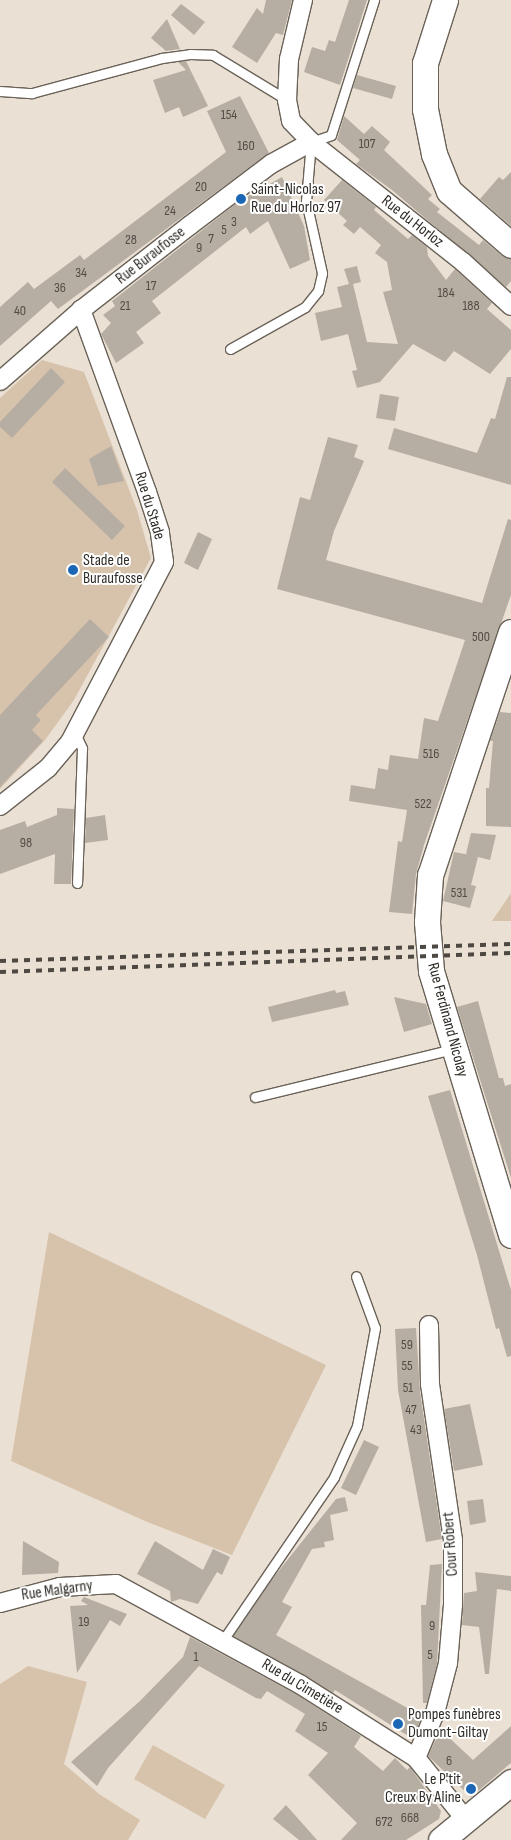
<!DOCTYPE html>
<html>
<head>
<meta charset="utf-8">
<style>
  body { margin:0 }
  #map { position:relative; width:511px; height:1840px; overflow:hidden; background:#eae0d4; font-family:"Sofia Sans Condensed",sans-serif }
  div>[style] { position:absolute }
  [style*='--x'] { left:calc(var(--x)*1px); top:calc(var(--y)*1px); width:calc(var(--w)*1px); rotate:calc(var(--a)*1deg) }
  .green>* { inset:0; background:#d7c3ab }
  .building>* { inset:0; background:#b7aea3 }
  .roads { filter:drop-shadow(1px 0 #6a6258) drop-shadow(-1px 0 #6a6258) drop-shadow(0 1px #6a6258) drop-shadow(0 -1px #6a6258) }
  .lane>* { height:9px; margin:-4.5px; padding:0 4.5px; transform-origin:4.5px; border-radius:4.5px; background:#fff }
  .street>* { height:18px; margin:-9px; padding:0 9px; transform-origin:9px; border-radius:9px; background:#fff }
  .secondary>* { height:25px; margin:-12.5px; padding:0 12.5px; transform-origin:12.5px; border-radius:12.5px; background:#fff }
  .rail>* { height:4px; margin-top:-2px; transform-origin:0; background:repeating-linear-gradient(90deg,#4d4942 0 6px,transparent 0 12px) }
  .dots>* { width:14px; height:14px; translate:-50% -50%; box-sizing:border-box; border:2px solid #fff; border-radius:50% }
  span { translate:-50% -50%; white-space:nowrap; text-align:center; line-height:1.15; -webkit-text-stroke:4px #fff; paint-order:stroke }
  .number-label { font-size:14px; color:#514c46 }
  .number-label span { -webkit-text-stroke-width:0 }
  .poi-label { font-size:16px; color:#2f2c27 }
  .left { translate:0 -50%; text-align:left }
  .right { translate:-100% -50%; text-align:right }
  .street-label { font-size:16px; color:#2f2c27 }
</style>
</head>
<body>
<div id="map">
  <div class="green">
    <i style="clip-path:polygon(42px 360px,84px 372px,137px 510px,151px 558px,74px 700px,45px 740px,0 789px,0 398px)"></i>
    <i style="clip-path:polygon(511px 893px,511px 921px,492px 921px)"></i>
    <i style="clip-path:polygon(49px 1232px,326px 1365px,232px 1555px,145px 1521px,11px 1461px)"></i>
    <i style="clip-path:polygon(28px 1666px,87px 1682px,64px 1764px,99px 1794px,140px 1820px,128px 1840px,0 1840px,0 1684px)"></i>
    <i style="clip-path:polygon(153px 1745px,225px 1785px,205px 1819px,134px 1779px)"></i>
  </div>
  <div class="building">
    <i style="clip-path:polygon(266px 0,292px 0,283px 35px,276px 33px,257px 63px,232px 47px,257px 8px,263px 14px)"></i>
    <i style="clip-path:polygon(349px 0,367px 0,340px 85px,304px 72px,312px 47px,325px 51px,329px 40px,335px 42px)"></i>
    <i style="clip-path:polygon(181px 4px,205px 22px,194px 35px,171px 15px)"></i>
    <i style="clip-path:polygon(167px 19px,180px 49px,166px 51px,151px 38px)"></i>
    <i style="clip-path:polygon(186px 61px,208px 106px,183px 117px,179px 107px,165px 113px,153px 80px,186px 70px,178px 62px)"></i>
    <i style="clip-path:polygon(357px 75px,396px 86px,392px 99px,353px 88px)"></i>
    <i style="clip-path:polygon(240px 96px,269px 153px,58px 309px,51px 301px,0 346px,0 307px,28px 282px,34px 289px,80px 255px,84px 260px,226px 152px,207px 111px)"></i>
    <i style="clip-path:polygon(344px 116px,364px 134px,372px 126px,390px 142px,384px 150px,432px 195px,428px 199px,440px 209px,437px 212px,479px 245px,483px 240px,502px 256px,511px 259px,511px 281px,506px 287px,392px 190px,356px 164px,360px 160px,337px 140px)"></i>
    <i style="clip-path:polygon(511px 172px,511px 226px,480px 199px,499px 177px,503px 180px)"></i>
    <i style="clip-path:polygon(282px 177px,304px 226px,310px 260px,290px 269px,268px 221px,250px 234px,246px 227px,152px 301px,161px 313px,136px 332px,144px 343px,116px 363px,101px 334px,111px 323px,103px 315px,115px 306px,112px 301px,238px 202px)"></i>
    <i style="clip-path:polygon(342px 180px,376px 207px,374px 210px,408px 239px,412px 235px,427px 247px,428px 256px,446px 280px,455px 269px,492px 303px,487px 309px,511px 330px,511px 349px,490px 374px,454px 351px,445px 362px,413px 344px,380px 382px,357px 388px,352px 371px,357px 370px,348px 334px,321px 341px,315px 313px,342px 307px,337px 287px,349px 284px,344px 269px,357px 266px,361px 282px,353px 284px,367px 342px,398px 344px,383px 292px,392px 290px,387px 262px,375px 253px,381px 245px,360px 227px,354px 234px,343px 225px,347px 221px,324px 200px)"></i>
    <i style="clip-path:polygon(51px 368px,65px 382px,12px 438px,0 427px,0 422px)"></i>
    <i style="clip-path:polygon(507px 377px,511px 377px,511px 485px,388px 449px,394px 428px,477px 453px,491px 418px,495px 419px)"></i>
    <i style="clip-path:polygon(380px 394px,399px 397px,395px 421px,376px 418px)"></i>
    <i style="clip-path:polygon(328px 437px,358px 445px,354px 457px,364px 461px,334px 531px,326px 560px,482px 603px,508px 519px,511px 520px,511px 595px,424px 845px,416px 874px,412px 914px,389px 912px,398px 841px,402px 842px,407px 810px,349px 801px,351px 785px,375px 789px,378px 768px,388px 770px,390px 755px,418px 759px,424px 718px,438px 721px,465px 640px,277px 589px,300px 497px,310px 500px)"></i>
    <i style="clip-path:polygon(111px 446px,124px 481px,98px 486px,89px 459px)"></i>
    <i style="clip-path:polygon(65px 468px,125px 526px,112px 540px,52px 482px)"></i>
    <i style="clip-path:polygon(198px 532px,212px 539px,198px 570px,184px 563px)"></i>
    <i style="clip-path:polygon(90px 619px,109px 637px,36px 715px,41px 720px,32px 730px,43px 741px,0 787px,0 715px)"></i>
    <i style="clip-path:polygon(500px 712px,511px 713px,511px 827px,486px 826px,486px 788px,489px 788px,493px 741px,490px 741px)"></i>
    <i style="clip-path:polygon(57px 808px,74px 809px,71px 884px,54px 884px,55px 854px,0 874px,0 830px,25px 821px,27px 827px,57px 815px)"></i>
    <i style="clip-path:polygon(105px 815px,108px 840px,85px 843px,86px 818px)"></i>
    <i style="clip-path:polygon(471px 833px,496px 835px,490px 860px,478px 857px,471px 885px,476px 886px,470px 908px,443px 901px,454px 852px,470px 855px,466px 854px)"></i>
    <i style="clip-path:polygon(335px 990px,336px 993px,345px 991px,349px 1005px,272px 1022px,268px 1007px)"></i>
    <i style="clip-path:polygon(394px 997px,426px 1004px,432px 1024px,404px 1032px)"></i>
    <i style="clip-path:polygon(478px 1001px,499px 1078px,503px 1078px,505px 1086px,511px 1084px,511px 1178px,457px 1007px)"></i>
    <i style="clip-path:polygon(450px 1090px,511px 1290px,511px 1356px,507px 1357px,499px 1328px,496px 1329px,477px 1255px,428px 1096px)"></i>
    <i style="clip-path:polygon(416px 1328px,420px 1392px,442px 1539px,426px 1542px,398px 1390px,395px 1329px)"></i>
    <i style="clip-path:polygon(470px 1404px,483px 1465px,454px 1471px,444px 1409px)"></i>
    <i style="clip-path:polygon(364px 1440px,379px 1447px,356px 1495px,341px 1488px)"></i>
    <i style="clip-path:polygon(345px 1497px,348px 1511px,330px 1515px,334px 1540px,324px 1542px,325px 1547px,312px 1549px,282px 1602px,292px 1607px,276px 1635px,422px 1716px,413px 1739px,335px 1690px,333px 1693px,233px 1636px,273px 1578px,336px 1499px)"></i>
    <i style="clip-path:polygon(483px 1499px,486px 1522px,470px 1525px,467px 1501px)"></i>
    <i style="clip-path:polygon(23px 1541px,59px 1562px,58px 1573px,22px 1575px)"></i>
    <i style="clip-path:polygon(155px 1541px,203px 1570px,213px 1549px,230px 1557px,222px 1575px,217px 1572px,198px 1604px,180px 1599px,171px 1602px,170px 1591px,137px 1574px)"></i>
    <i style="clip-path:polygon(442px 1564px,437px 1664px,427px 1703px,423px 1703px,421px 1605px,426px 1605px,430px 1565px)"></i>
    <i style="clip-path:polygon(475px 1572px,511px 1576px,511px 1591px,497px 1589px,489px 1674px,485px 1674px,479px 1627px,462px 1625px,464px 1593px,477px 1591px)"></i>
    <i style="clip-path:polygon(84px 1597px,127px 1614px,120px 1626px,110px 1620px,77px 1673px,70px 1606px,88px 1605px,81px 1601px)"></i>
    <i style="clip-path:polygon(190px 1637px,296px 1694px,361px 1736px,354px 1747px,383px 1771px,395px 1758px,407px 1770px,410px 1767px,441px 1811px,439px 1819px,406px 1840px,341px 1840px,357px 1823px,308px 1775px,328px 1753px,295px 1731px,305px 1714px,267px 1691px,261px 1699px,256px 1698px,199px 1666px,108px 1768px,97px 1786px,71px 1762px,140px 1701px,183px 1657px)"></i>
    <i style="clip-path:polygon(511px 1726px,511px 1763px,471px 1797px,428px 1756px,435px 1741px,443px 1732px,473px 1760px)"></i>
    <i style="clip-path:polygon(286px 1805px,317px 1840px,299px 1840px,273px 1819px)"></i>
  </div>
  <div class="roads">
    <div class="lane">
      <i style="--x:0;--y:91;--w:32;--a:4"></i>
      <i style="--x:32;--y:93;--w:135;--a:-15.1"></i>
      <i style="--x:162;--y:58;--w:28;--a:-8"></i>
      <i style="--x:190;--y:54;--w:23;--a:2"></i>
      <i style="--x:213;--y:55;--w:87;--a:31.3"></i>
      <i style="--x:230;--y:349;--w:86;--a:-29.2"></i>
      <i style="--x:305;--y:307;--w:21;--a:-51"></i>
      <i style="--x:318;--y:291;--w:18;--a:-77"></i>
      <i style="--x:322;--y:273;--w:74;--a:-102.5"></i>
      <i style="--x:306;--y:201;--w:59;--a:-85.2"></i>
      <i style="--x:311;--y:142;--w:21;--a:-19"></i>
      <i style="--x:331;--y:135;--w:142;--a:-72.3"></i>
      <i style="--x:75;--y:733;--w:17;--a:65"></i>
      <i style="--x:82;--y:748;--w:135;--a:92.1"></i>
      <i style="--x:255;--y:1097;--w:204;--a:-13.6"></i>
      <i style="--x:223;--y:1640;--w:197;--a:-55.7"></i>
      <i style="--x:334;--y:1477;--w:56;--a:-65.7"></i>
      <i style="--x:357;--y:1426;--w:100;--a:-79.6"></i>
      <i style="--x:375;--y:1328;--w:55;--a:-110.1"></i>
    </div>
    <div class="street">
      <i style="--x:303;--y:0;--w:61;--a:103.3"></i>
      <i style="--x:289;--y:59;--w:41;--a:92.8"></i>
      <i style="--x:287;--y:100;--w:21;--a:79"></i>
      <i style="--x:291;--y:121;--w:29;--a:46"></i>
      <i style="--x:311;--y:142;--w:194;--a:38.3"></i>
      <i style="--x:463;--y:262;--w:65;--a:42.5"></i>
      <i style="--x:0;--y:381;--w:108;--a:-41.2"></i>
      <i style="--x:81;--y:310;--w:137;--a:-37.9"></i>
      <i style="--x:189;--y:226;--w:103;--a:-37.1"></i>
      <i style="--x:271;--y:164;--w:46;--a:-28.8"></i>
      <i style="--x:0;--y:806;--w:61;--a:-38.4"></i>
      <i style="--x:48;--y:768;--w:34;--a:-50"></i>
      <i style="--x:70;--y:742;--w:203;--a:-62.4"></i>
      <i style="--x:164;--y:562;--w:30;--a:-98"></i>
      <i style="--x:160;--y:532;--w:42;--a:-108"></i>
      <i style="--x:147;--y:492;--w:194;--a:-109.9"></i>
      <i style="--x:0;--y:1603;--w:62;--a:-14.9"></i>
      <i style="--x:60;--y:1587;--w:56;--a:-3.1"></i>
      <i style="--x:116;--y:1584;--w:211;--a:28.6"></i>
      <i style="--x:301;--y:1685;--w:136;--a:32.4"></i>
      <i style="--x:416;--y:1758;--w:80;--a:51.1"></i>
      <i style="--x:416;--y:1758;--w:49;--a:-67.1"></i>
      <i style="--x:435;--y:1713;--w:52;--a:-75.4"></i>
      <i style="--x:448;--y:1663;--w:58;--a:-85.1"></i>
      <i style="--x:453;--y:1605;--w:65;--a:-90"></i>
      <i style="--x:453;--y:1540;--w:158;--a:-98.4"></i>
      <i style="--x:430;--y:1384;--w:59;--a:-91"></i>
    </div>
    <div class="secondary">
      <i style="--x:445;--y:0;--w:66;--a:107.6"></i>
      <i style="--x:425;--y:63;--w:46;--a:90"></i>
      <i style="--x:425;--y:109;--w:46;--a:78.7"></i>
      <i style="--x:434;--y:154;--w:40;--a:68"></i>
      <i style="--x:449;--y:191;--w:82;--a:41.1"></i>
      <i style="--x:511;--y:632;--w:256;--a:108.4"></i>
      <i style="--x:430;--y:875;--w:47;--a:93.7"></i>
      <i style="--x:427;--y:922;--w:49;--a:85.3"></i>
      <i style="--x:431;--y:971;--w:276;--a:73.1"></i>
      <i style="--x:441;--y:1840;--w:91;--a:-39.6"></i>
    </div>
  </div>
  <div class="rail">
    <i style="--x:0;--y:961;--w:511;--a:-1.91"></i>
    <i style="--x:0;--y:972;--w:511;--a:-2.13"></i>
  </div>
  <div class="dots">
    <i style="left:241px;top:199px;background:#1b66b5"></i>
    <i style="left:73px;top:570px;background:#1b66b5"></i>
    <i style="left:398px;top:1724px;background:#1b66b5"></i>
    <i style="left:471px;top:1789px;background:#1b66b5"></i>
  </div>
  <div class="number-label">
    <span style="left:229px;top:115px">154</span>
    <span style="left:367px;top:144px">107</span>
    <span style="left:246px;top:146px">160</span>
    <span style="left:201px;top:187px">20</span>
    <span style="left:170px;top:211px">24</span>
    <span style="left:234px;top:222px">3</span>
    <span style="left:224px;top:230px">5</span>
    <span style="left:211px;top:239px">7</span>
    <span style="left:131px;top:240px">28</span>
    <span style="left:199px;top:248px">9</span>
    <span style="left:81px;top:273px">34</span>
    <span style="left:151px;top:286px">17</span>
    <span style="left:60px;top:288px">36</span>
    <span style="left:446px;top:293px">184</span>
    <span style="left:125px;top:306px">21</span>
    <span style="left:471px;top:306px">188</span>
    <span style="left:20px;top:311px">40</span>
    <span style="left:481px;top:637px">500</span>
    <span style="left:431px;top:754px">516</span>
    <span style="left:423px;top:804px">522</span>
    <span style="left:26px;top:843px">98</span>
    <span style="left:459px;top:893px">531</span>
    <span style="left:407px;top:1345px">59</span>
    <span style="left:407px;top:1366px">55</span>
    <span style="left:408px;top:1388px">51</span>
    <span style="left:411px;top:1410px">47</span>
    <span style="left:416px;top:1430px">43</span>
    <span style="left:84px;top:1622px">19</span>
    <span style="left:432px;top:1626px">9</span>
    <span style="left:430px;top:1655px">5</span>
    <span style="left:196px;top:1657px">1</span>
    <span style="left:322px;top:1727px">15</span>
    <span style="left:449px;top:1761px">6</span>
    <span style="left:410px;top:1818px">668</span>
    <span style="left:384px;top:1822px">672</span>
  </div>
  <div class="poi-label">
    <span class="left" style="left:251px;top:199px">Saint-Nicolas<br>Rue du Horloz 97</span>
    <span class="left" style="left:83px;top:570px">Stade de<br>Buraufosse</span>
    <span class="left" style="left:408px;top:1724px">Pompes funèbres<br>Dumont-Giltay</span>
    <span class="right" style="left:461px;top:1789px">Le P'tit<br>Creux By Aline</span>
  </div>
  <div class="street-label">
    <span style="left:412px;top:222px;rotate:38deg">Rue du Horloz</span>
    <span style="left:151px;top:256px;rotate:-38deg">Rue Buraufosse</span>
    <span style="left:149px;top:506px;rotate:73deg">Rue du Stade</span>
    <span style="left:447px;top:1020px;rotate:75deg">Rue Ferdinand Nicolay</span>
    <span style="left:451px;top:1544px;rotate:-94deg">Cour Robert</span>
    <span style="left:57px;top:1591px;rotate:-8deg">Rue Malgarny</span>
    <span style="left:302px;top:1687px;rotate:31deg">Rue du Cimetière</span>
  </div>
</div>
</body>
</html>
